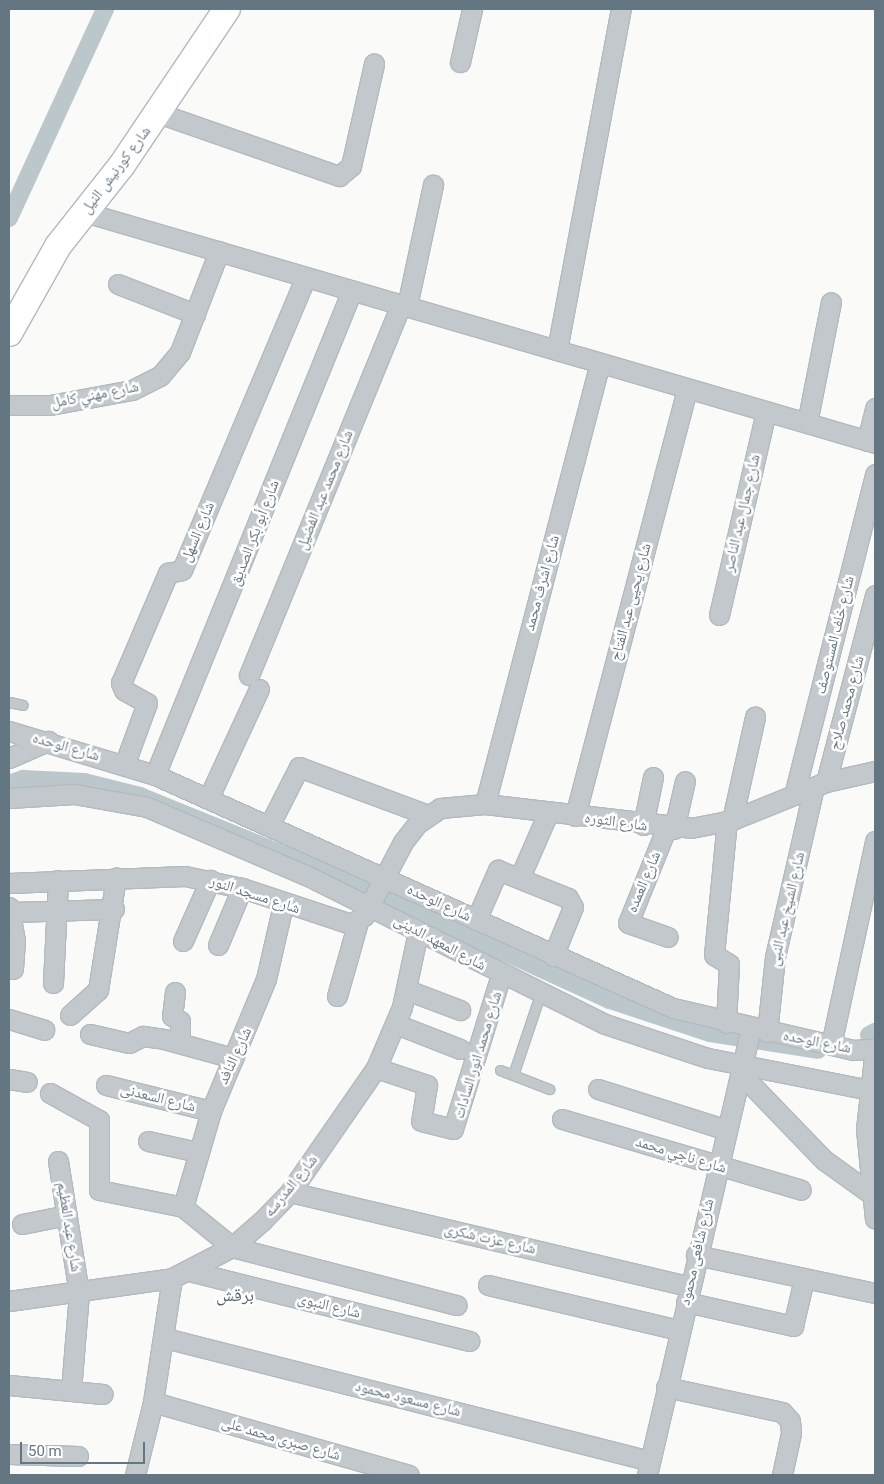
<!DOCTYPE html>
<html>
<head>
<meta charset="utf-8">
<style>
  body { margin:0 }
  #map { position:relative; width:884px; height:1484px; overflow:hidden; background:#fafaf8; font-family:Roboto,"Noto Naskh Arabic",sans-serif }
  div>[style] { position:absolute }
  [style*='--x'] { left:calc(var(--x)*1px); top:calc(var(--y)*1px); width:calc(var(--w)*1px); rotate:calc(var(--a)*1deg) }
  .canal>* { height:18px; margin:-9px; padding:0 9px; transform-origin:9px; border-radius:9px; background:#bbc7cb }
  .roads { filter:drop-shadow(1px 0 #b3babf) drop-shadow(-1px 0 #b3babf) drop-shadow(0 1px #b3babf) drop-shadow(0 -1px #b3babf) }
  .service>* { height:9px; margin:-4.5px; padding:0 4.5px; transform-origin:4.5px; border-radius:4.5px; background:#c3c8cc }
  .minor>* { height:19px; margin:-9.5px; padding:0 9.5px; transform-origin:9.5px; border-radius:9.5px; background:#c3c8cc }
  .secondary>* { height:26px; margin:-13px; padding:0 13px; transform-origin:13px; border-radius:13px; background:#fff }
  span { translate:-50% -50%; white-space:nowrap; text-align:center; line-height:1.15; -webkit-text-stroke:5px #fff; paint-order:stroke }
  .street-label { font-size:15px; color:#657683 }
  .quarter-label { font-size:18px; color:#57646e }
  .frame { position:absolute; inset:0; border:10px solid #657683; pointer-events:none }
  .scale { position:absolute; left:20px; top:1442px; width:125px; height:22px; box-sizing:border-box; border:2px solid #657683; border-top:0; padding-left:6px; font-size:15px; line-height:18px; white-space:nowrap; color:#657683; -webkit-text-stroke:4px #fff; paint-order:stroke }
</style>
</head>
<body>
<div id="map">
  <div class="canal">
    <i style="--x:9;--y:218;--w:230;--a:-65.3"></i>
    <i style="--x:9;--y:784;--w:15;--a:-20"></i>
    <i style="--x:23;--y:779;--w:61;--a:2.8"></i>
    <i style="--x:84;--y:782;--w:58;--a:14"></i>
    <i style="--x:140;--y:796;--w:230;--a:22.2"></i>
    <i style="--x:353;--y:883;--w:282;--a:24.5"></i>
    <i style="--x:610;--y:1000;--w:105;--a:18.3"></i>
    <i style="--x:710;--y:1033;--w:109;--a:8.9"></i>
    <i style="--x:869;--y:1035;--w:7;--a:-27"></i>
  </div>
  <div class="roads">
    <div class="service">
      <i style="--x:9;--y:702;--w:14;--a:12"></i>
      <i style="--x:500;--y:1070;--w:53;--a:21.2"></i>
      <i style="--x:513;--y:1075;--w:84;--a:-71.4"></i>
    </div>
    <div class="minor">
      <i style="--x:460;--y:62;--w:54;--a:-77.2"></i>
      <i style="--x:158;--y:113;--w:192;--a:19.2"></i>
      <i style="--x:339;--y:176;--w:16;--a:-40"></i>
      <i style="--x:351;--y:166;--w:105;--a:-77.3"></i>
      <i style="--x:84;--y:212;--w:824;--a:16.28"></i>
      <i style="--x:118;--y:284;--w:83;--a:21.3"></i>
      <i style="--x:407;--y:306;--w:124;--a:-77.9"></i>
      <i style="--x:557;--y:350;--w:347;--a:-79.4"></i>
      <i style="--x:9;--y:405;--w:41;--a:0"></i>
      <i style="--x:50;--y:405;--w:83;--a:-10.4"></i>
      <i style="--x:132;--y:390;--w:31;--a:-27"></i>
      <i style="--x:160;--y:376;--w:31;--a:-50"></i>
      <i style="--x:180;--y:352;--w:108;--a:-68.9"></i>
      <i style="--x:807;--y:423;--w:123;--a:-78.8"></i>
      <i style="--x:867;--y:441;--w:34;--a:-76"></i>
      <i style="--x:719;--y:615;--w:209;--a:-77"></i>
      <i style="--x:249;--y:675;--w:400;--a:-67.7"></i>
      <i style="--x:9;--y:731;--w:152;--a:16.8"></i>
      <i style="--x:155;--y:775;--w:568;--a:24.22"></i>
      <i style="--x:673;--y:1008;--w:185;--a:13.1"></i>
      <i style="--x:853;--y:1050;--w:22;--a:-3"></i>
      <i style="--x:9;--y:758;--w:43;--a:-23.6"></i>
      <i style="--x:125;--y:763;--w:64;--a:-69.9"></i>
      <i style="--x:147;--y:703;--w:26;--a:-151"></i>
      <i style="--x:124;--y:690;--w:8;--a:-113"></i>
      <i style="--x:121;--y:683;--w:120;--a:-66.9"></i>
      <i style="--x:168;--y:573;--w:14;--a:-12"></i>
      <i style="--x:182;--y:570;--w:318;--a:-67.1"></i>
      <i style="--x:155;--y:775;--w:523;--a:-67.89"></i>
      <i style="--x:826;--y:782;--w:193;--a:-75.3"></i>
      <i style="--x:794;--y:795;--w:331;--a:-75.8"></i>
      <i style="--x:209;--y:797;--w:119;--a:-65.2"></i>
      <i style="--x:9;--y:798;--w:65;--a:-3.5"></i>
      <i style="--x:74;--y:794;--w:74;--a:10.1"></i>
      <i style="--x:147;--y:807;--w:173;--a:23.2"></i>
      <i style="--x:306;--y:875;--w:334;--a:26.5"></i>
      <i style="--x:605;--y:1024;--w:108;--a:18.3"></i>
      <i style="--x:708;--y:1058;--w:170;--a:11.2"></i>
      <i style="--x:485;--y:804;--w:456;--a:-75.4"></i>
      <i style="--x:575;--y:816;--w:442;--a:-75.3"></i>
      <i style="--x:732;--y:820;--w:106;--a:-77.4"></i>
      <i style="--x:270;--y:824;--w:64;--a:-63"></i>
      <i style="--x:299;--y:767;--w:138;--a:20.4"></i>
      <i style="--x:643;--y:825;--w:49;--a:-78.2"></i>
      <i style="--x:666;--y:829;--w:101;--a:112"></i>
      <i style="--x:628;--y:923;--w:42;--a:19.3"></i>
      <i style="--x:674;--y:829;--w:49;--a:-77.1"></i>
      <i style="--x:520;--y:877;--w:70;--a:-66.4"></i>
      <i style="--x:9;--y:883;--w:176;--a:-2.3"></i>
      <i style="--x:185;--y:876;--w:58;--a:11.9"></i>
      <i style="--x:242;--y:888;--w:115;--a:18.3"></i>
      <i style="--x:351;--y:924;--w:15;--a:-32"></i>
      <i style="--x:364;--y:916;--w:84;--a:-62.2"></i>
      <i style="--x:403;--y:842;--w:24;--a:-52"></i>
      <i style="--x:418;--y:823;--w:27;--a:-34"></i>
      <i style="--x:440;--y:808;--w:45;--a:-5.1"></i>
      <i style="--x:485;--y:804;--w:207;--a:6.6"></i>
      <i style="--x:691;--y:828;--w:42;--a:-11"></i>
      <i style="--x:732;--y:820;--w:101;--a:-22"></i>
      <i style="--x:826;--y:782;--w:50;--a:-12.7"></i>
      <i style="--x:9;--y:907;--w:34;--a:80"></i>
      <i style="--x:15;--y:940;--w:29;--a:94"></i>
      <i style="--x:11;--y:912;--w:103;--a:-1.7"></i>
      <i style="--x:476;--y:920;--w:55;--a:-66.3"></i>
      <i style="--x:498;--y:870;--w:75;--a:21.8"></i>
      <i style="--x:568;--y:898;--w:10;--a:61"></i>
      <i style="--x:573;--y:907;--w:53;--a:112.2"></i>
      <i style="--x:183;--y:941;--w:67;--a:-66.1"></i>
      <i style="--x:218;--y:945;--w:62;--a:-67.2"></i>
      <i style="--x:53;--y:983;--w:103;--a:-87.2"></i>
      <i style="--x:407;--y:990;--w:57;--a:20.7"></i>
      <i style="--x:175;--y:992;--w:24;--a:97"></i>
      <i style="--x:172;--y:1016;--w:9;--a:32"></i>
      <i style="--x:180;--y:1021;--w:22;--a:90"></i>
      <i style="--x:337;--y:996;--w:77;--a:-74.2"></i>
      <i style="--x:70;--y:1015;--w:38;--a:-42"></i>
      <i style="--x:98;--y:990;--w:114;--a:-80.9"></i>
      <i style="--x:9;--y:1019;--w:37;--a:17"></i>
      <i style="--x:726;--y:1023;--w:59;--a:-87.1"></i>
      <i style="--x:729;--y:964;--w:17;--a:-149"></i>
      <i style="--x:714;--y:955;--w:135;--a:-84.5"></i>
      <i style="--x:396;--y:1024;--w:69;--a:21.3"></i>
      <i style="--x:767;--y:1032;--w:75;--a:-83.9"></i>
      <i style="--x:775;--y:957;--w:174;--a:-77.1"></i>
      <i style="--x:90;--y:1034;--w:40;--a:13"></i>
      <i style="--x:129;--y:1043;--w:16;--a:-27"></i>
      <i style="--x:143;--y:1036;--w:21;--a:8"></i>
      <i style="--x:164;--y:1039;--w:72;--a:15.4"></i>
      <i style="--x:831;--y:1045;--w:209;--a:-77.8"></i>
      <i style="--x:875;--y:1048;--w:81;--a:96.3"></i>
      <i style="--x:866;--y:1129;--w:90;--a:84.3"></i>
      <i style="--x:376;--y:1068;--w:54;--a:18.4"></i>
      <i style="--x:427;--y:1085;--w:36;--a:99"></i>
      <i style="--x:421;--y:1121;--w:33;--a:14"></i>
      <i style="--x:453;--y:1129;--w:161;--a:-72.7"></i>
      <i style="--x:740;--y:1073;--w:121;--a:46"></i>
      <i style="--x:824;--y:1160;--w:57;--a:35.7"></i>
      <i style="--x:9;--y:1079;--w:18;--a:9"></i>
      <i style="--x:106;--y:1085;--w:108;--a:13.9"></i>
      <i style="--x:598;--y:1089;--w:135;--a:17.6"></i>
      <i style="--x:50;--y:1093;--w:56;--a:28.9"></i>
      <i style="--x:99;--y:1120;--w:70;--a:90"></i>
      <i style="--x:99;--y:1190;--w:86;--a:11.4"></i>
      <i style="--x:183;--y:1207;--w:63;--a:39.2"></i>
      <i style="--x:232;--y:1247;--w:232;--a:14.5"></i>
      <i style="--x:562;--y:1119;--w:249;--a:16.5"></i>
      <i style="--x:148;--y:1141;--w:51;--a:12.4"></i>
      <i style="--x:58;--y:1161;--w:134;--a:81"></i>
      <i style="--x:79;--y:1293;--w:98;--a:94.7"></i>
      <i style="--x:290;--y:1192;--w:410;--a:13.3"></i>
      <i style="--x:183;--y:1207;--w:100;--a:-73.7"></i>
      <i style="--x:211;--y:1111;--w:143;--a:-67.4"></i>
      <i style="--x:266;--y:979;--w:76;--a:-77.1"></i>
      <i style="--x:22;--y:1224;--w:46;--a:-11.3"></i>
      <i style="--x:696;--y:1255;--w:183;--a:12"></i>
      <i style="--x:189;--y:1271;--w:289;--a:14"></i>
      <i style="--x:488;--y:1285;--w:196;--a:13.3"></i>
      <i style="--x:9;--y:1301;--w:165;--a:-8"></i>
      <i style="--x:172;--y:1278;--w:68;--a:-27.3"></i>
      <i style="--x:232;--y:1247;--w:40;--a:-41"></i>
      <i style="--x:262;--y:1221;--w:40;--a:-46"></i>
      <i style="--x:290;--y:1192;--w:151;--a:-55.3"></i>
      <i style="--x:376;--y:1068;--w:66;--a:-66.9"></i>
      <i style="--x:402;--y:1007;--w:77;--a:-78"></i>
      <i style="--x:686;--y:1302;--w:110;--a:12.6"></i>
      <i style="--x:793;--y:1326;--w:48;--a:-76.8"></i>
      <i style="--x:165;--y:1338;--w:500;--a:14.23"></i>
      <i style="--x:9;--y:1385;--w:94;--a:5.5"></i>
      <i style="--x:666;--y:1387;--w:119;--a:12.2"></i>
      <i style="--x:782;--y:1412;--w:12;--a:48"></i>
      <i style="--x:790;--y:1421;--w:12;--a:85"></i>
      <i style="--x:791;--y:1433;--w:43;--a:102.1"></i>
      <i style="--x:153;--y:1402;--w:266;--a:15.9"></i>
      <i style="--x:9;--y:1454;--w:69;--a:1.7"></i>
      <i style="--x:135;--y:1475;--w:75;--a:-76.1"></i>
      <i style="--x:153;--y:1402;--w:125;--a:-81.3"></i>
      <i style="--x:647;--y:1475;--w:458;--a:-76.9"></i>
    </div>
    <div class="secondary">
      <i style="--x:9;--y:333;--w:100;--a:-60.6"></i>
      <i style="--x:58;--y:246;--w:103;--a:-51.7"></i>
      <i style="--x:122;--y:165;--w:188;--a:-56.1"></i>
    </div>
  </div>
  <div class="street-label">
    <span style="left:116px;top:170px;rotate:-53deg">شارع كورنيش النيل</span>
    <span style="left:95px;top:395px;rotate:-11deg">شارع مهني كامل</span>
    <span style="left:325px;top:490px;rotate:-68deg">شارع محمد عبد الفضيل</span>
    <span style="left:742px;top:513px;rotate:-77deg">شارع جمال عبد الناصر</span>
    <span style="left:198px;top:532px;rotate:-67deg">شارع السهل</span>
    <span style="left:255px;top:533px;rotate:-69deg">شارع أبو بكر الصديق</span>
    <span style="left:542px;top:583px;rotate:-75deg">شارع اشرف محمد</span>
    <span style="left:631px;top:602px;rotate:-75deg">شارع يحيى عبد الفتاح</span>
    <span style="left:835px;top:635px;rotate:-76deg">شارع خلف المستوصف</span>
    <span style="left:847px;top:703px;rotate:-75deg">شارع محمد صلاح</span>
    <span style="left:66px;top:747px;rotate:16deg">شارع الوحده</span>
    <span style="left:616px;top:822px;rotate:8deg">شارع الثوره</span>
    <span style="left:644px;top:882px;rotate:-67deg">شارع العمده</span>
    <span style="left:255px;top:895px;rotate:18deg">شارع مسجد النور</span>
    <span style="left:439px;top:903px;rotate:25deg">شارع الوحده</span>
    <span style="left:787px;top:909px;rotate:-77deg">شارع الشيخ عبد النبى</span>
    <span style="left:440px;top:943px;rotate:28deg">شارع المعهد الدينى</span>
    <span style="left:817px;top:1042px;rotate:11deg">شارع الوحده</span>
    <span style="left:478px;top:1055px;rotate:-73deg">شارع محمد انور السادات</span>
    <span style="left:235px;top:1056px;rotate:-65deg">شارع النافد</span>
    <span style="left:158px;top:1098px;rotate:14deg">شارع السعدنى</span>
    <span style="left:681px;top:1155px;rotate:17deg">شارع ناجي محمد</span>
    <span style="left:291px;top:1186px;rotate:-51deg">شارع المدرسه</span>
    <span style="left:69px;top:1227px;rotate:81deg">شارع عبد العظيم</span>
    <span style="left:490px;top:1239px;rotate:13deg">شارع عزت شكرى</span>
    <span style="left:697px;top:1252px;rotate:-77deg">شارع شافعى محمود</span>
    <span style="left:329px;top:1306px;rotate:14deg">شارع النبوى</span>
    <span style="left:408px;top:1399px;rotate:14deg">شارع مسعود محمود</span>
    <span style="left:281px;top:1439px;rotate:16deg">شارع صبرى محمد على</span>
  </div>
  <div class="quarter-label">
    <span style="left:235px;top:1295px">برقش</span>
  </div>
  <div class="frame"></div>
  <div class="scale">50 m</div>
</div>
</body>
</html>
